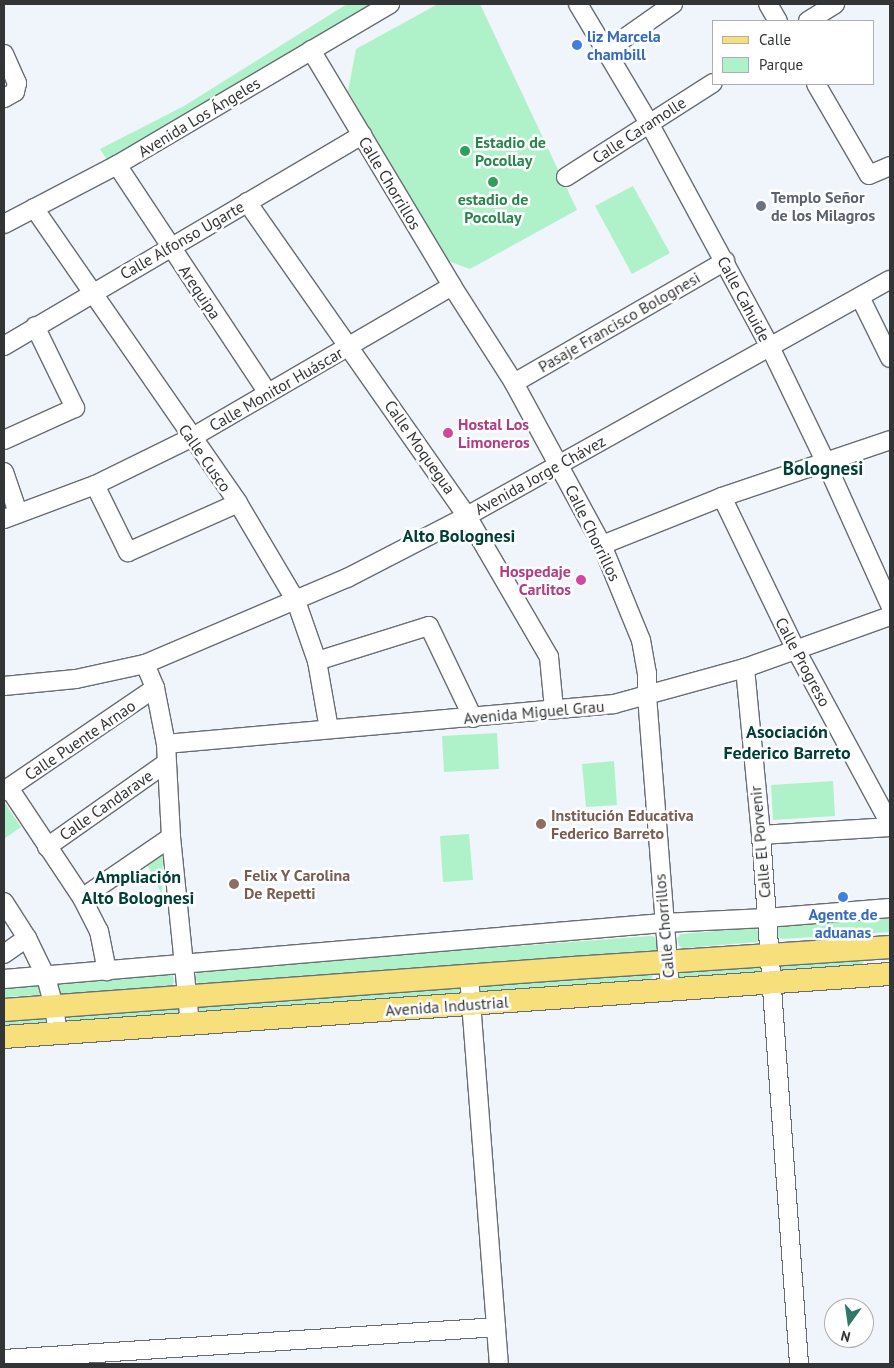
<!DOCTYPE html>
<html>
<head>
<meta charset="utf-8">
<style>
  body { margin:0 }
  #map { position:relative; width:894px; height:1368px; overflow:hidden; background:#eff5fb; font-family:"PT Sans",sans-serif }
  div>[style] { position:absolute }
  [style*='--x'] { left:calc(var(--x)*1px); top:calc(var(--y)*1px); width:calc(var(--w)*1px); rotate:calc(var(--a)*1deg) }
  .green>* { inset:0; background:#aff2ca }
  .roads { filter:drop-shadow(1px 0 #686d72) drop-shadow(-1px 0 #686d72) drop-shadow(0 1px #686d72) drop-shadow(0 -1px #686d72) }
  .minor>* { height:18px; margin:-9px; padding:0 9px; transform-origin:9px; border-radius:9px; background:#fff }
  .major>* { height:22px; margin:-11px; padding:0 11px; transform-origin:11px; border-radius:11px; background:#f7df7c }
  .dots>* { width:14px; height:14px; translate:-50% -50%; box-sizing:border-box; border:2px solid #fff; border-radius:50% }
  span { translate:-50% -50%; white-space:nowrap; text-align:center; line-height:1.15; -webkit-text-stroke:5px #fff; paint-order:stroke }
  .shop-label { font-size:16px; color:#366cbe; font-weight:700 }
  .left { translate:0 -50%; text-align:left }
  .street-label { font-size:16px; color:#323436 }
  .leisure-label { font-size:16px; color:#27864d; font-weight:700 }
  .worship-label { font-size:16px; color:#5b616d; font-weight:700 }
  .hotel-label { font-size:16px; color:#b23c85; font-weight:700 }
  .right { translate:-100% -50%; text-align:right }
  .education-label { font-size:16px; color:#785e54; font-weight:700 }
  .neighbourhood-label { font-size:18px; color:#004038; font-weight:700 }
  .quarter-label { font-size:19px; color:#004038; font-weight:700 }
  .frame { position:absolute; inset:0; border:5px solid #323436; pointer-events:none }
  .legend { position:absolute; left:712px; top:20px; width:162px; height:65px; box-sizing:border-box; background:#fff; border:1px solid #adaeaf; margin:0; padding:6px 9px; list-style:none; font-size:15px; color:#323436 }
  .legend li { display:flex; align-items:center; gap:10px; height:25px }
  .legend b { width:25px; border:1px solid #adaeaf }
  .north { position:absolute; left:824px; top:1298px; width:50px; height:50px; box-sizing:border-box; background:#fff; border:1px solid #adaeaf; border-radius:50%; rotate:194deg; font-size:14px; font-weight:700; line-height:20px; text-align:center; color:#323436 }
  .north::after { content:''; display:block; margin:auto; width:18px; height:22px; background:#30766b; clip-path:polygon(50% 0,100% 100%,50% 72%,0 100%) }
</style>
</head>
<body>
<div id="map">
  <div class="green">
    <i style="clip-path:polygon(347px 4px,375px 4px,189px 117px,107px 160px,100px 149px,184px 106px)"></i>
    <i style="clip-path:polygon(438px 4px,480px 4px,577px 210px,470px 269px,445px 260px,348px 91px,356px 49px)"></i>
    <i style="clip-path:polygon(633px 186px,670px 253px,632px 274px,595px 206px)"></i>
    <i style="clip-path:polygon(497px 733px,499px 769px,444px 772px,442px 736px)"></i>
    <i style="clip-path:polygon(614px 761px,617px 805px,586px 807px,582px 764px)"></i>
    <i style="clip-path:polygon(833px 781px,835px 816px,773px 820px,771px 785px)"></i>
    <i style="clip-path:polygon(4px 802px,21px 827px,4px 839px)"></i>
    <i style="clip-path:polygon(469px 834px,473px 880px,443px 882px,440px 836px)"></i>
    <i style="clip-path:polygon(163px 853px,162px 895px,146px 862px)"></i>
    <i style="clip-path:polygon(890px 917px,890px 932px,782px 939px,778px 937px,776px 930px,780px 925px)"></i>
    <i style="clip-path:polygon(752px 928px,758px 930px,760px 938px,757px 942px,683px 948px,679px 946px,677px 938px,681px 934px)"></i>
    <i style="clip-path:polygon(651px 936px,657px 938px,659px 946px,656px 950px,202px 984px,197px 982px,195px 975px,199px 970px)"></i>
    <i style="clip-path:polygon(865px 958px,861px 969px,787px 974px,780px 970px,778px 964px)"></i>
    <i style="clip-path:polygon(763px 965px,758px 976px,685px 981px,678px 978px,676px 971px)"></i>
    <i style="clip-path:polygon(167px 972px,173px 974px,174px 982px,172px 986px,63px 995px,59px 992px,57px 985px,61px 981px)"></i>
    <i style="clip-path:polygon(654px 973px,649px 984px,488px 995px,481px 992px,479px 985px)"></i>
    <i style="clip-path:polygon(4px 983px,41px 983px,43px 991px,40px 995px,4px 997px)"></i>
    <i style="clip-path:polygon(463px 987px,459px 998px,200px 1012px,198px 1005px)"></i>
    <i style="clip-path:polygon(180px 1006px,180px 1011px,176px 1017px,69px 1022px,67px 1015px)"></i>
    <i style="clip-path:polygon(4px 1016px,51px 1017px,47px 1027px,4px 1031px)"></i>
  </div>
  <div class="roads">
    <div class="minor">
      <i style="--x:578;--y:4;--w:139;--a:59.2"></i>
      <i style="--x:649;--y:123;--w:255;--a:61.6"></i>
      <i style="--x:770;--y:347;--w:129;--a:64.2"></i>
      <i style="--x:826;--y:463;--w:156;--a:65.7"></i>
      <i style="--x:768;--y:4;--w:20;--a:60"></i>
      <i style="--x:808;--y:21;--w:32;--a:-32"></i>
      <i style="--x:311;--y:50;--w:275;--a:59.1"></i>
      <i style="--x:452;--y:286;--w:115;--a:57.4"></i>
      <i style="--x:514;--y:383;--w:184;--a:61.5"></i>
      <i style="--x:602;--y:545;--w:103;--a:67.7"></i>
      <i style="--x:641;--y:640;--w:34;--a:80"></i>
      <i style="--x:647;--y:673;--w:23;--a:90"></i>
      <i style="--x:647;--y:696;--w:295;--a:85.5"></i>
      <i style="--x:606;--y:51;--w:82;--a:-35"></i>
      <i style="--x:4;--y:54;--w:32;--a:66"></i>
      <i style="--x:17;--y:83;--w:9;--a:103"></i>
      <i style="--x:15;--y:92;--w:13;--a:151"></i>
      <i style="--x:816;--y:84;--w:105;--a:59.8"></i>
      <i style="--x:869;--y:175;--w:23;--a:-23"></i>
      <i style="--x:117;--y:165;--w:273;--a:56.5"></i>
      <i style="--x:566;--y:177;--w:174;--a:-32.6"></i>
      <i style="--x:247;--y:202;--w:383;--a:55"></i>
      <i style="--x:467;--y:516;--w:163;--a:59.8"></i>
      <i style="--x:549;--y:657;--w:52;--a:84.5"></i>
      <i style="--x:34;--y:208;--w:359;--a:55.3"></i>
      <i style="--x:238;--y:503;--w:114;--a:59.4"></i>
      <i style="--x:296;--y:601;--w:64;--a:70.7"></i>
      <i style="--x:317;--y:661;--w:69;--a:80"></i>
      <i style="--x:4;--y:224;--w:127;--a:-27.6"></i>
      <i style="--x:117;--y:165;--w:317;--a:-30.5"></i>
      <i style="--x:860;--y:297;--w:68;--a:63.8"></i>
      <i style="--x:4;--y:346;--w:416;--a:-30.5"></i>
      <i style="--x:514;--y:383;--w:244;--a:-30"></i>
      <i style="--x:4;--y:440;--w:78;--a:-24.3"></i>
      <i style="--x:75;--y:408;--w:91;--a:-116"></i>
      <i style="--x:4;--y:472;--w:43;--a:71.1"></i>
      <i style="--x:95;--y:485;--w:75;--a:63.8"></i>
      <i style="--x:128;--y:552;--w:120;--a:-24"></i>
      <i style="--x:722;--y:497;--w:170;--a:64.2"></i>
      <i style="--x:796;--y:650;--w:198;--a:61.6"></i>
      <i style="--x:4;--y:519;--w:97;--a:-20.5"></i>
      <i style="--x:95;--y:485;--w:107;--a:-26.1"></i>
      <i style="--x:191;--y:438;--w:302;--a:-30.2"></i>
      <i style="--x:602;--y:545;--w:129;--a:-21.8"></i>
      <i style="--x:722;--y:497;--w:177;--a:-18.7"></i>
      <i style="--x:317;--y:661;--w:117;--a:-17.4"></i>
      <i style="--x:429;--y:626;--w:102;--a:64.4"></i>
      <i style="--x:145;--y:664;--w:26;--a:67"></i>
      <i style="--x:155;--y:688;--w:57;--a:78.9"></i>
      <i style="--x:166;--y:744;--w:93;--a:86.9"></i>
      <i style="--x:171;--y:837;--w:188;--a:84.2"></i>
      <i style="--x:745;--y:668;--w:168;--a:84.5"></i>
      <i style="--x:761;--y:835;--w:530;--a:85.89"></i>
      <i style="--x:4;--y:686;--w:72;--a:-5.6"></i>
      <i style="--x:76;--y:679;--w:71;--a:-12.3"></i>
      <i style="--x:145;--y:664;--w:220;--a:-23.1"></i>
      <i style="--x:347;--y:578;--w:135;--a:-27.3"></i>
      <i style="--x:467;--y:516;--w:484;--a:-29.2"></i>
      <i style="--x:166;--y:744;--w:450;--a:-5.1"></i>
      <i style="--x:614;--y:704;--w:136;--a:-15.4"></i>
      <i style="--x:745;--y:668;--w:154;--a:-19.7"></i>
      <i style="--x:9;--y:788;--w:132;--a:56.4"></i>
      <i style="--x:82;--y:898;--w:37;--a:63"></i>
      <i style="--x:99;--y:931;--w:41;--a:78.7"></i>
      <i style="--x:4;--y:791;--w:183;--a:-34.3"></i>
      <i style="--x:761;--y:835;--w:129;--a:-3.5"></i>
      <i style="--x:47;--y:847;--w:146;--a:-35.2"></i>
      <i style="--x:82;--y:898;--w:108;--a:-34.4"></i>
      <i style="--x:4;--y:902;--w:43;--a:57.4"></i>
      <i style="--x:27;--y:938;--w:43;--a:64"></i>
      <i style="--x:46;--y:977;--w:30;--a:75"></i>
      <i style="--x:54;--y:1006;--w:27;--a:82"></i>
      <i style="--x:4;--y:954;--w:28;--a:-35"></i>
      <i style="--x:469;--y:976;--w:389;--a:85.6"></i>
      <i style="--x:4;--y:979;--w:661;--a:-4.86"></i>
      <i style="--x:663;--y:923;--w:103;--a:-2.8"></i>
      <i style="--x:766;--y:918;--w:124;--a:-4.6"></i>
      <i style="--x:4;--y:1359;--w:493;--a:-3.7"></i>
    </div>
    <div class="major">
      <i style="--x:4;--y:1010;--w:571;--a:-4.22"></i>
      <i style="--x:573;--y:968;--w:318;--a:-3.8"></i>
      <i style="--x:4;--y:1037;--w:888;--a:-4.07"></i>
    </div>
  </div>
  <div class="dots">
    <i style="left:577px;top:45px;background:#3f7fe0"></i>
    <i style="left:465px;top:151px;background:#2e9e5b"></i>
    <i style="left:493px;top:182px;background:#2e9e5b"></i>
    <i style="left:761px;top:206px;background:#6b7280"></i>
    <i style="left:448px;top:433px;background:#d1479c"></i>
    <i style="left:581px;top:580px;background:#d1479c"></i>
    <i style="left:541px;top:824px;background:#8d6e63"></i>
    <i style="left:234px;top:884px;background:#8d6e63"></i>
    <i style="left:843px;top:897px;background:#3f7fe0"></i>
  </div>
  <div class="shop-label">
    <span class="left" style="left:587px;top:45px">liz Marcela<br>chambill</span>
    <span style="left:843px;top:923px">Agente de<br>aduanas</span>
  </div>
  <div class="street-label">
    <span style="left:199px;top:117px;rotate:-31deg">Avenida Los Ángeles</span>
    <span style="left:639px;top:130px;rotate:-33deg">Calle Caramolle</span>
    <span style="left:390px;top:183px;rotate:59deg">Calle Chorrillos</span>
    <span style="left:182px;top:240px;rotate:-30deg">Calle Alfonso Ugarte</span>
    <span style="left:200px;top:292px;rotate:56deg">Arequipa</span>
    <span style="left:744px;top:299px;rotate:62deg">Calle Cahuide</span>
    <span style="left:619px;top:322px;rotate:-30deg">Pasaje Francisco Bolognesi</span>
    <span style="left:276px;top:389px;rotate:-30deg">Calle Monitor Huáscar</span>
    <span style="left:420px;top:447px;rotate:55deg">Calle Moquegua</span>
    <span style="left:205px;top:458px;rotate:55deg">Calle Cusco</span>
    <span style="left:540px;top:475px;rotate:-29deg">Avenida Jorge Chávez</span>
    <span style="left:593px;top:533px;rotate:64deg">Calle Chorrillos</span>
    <span style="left:803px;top:662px;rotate:62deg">Calle Progreso</span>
    <span style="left:534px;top:712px;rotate:-5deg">Avenida Miguel Grau</span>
    <span style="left:80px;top:740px;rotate:-34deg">Calle Puente Arnao</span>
    <span style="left:106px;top:805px;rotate:-35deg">Calle Candarave</span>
    <span style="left:760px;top:842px;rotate:-95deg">Calle El Porvenir</span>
    <span style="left:664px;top:926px;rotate:-95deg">Calle Chorrillos</span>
    <span style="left:447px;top:1006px;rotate:-4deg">Avenida Industrial</span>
  </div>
  <div class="leisure-label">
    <span class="left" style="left:475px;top:151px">Estadio de<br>Pocollay</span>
    <span style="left:493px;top:208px">estadio de<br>Pocollay</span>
  </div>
  <div class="worship-label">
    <span class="left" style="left:771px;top:206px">Templo Señor<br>de los Milagros</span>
  </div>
  <div class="hotel-label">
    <span class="left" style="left:458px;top:433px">Hostal Los<br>Limoneros</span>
    <span class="right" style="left:571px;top:580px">Hospedaje<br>Carlitos</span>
  </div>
  <div class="education-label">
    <span class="left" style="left:551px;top:824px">Institución Educativa<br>Federico Barreto</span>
    <span class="left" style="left:244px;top:884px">Felix Y Carolina<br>De Repetti</span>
  </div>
  <div class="neighbourhood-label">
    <span style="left:459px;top:536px">Alto Bolognesi</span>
    <span style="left:787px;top:743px">Asociación<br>Federico Barreto</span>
    <span style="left:138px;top:888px">Ampliación<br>Alto Bolognesi</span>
  </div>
  <div class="quarter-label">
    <span style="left:823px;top:469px">Bolognesi</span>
  </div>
  <div class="frame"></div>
  <ul class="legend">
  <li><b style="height:6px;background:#f7df7c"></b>Calle</li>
  <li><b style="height:14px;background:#aff2ca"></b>Parque</li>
  </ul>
  <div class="north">N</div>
</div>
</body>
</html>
